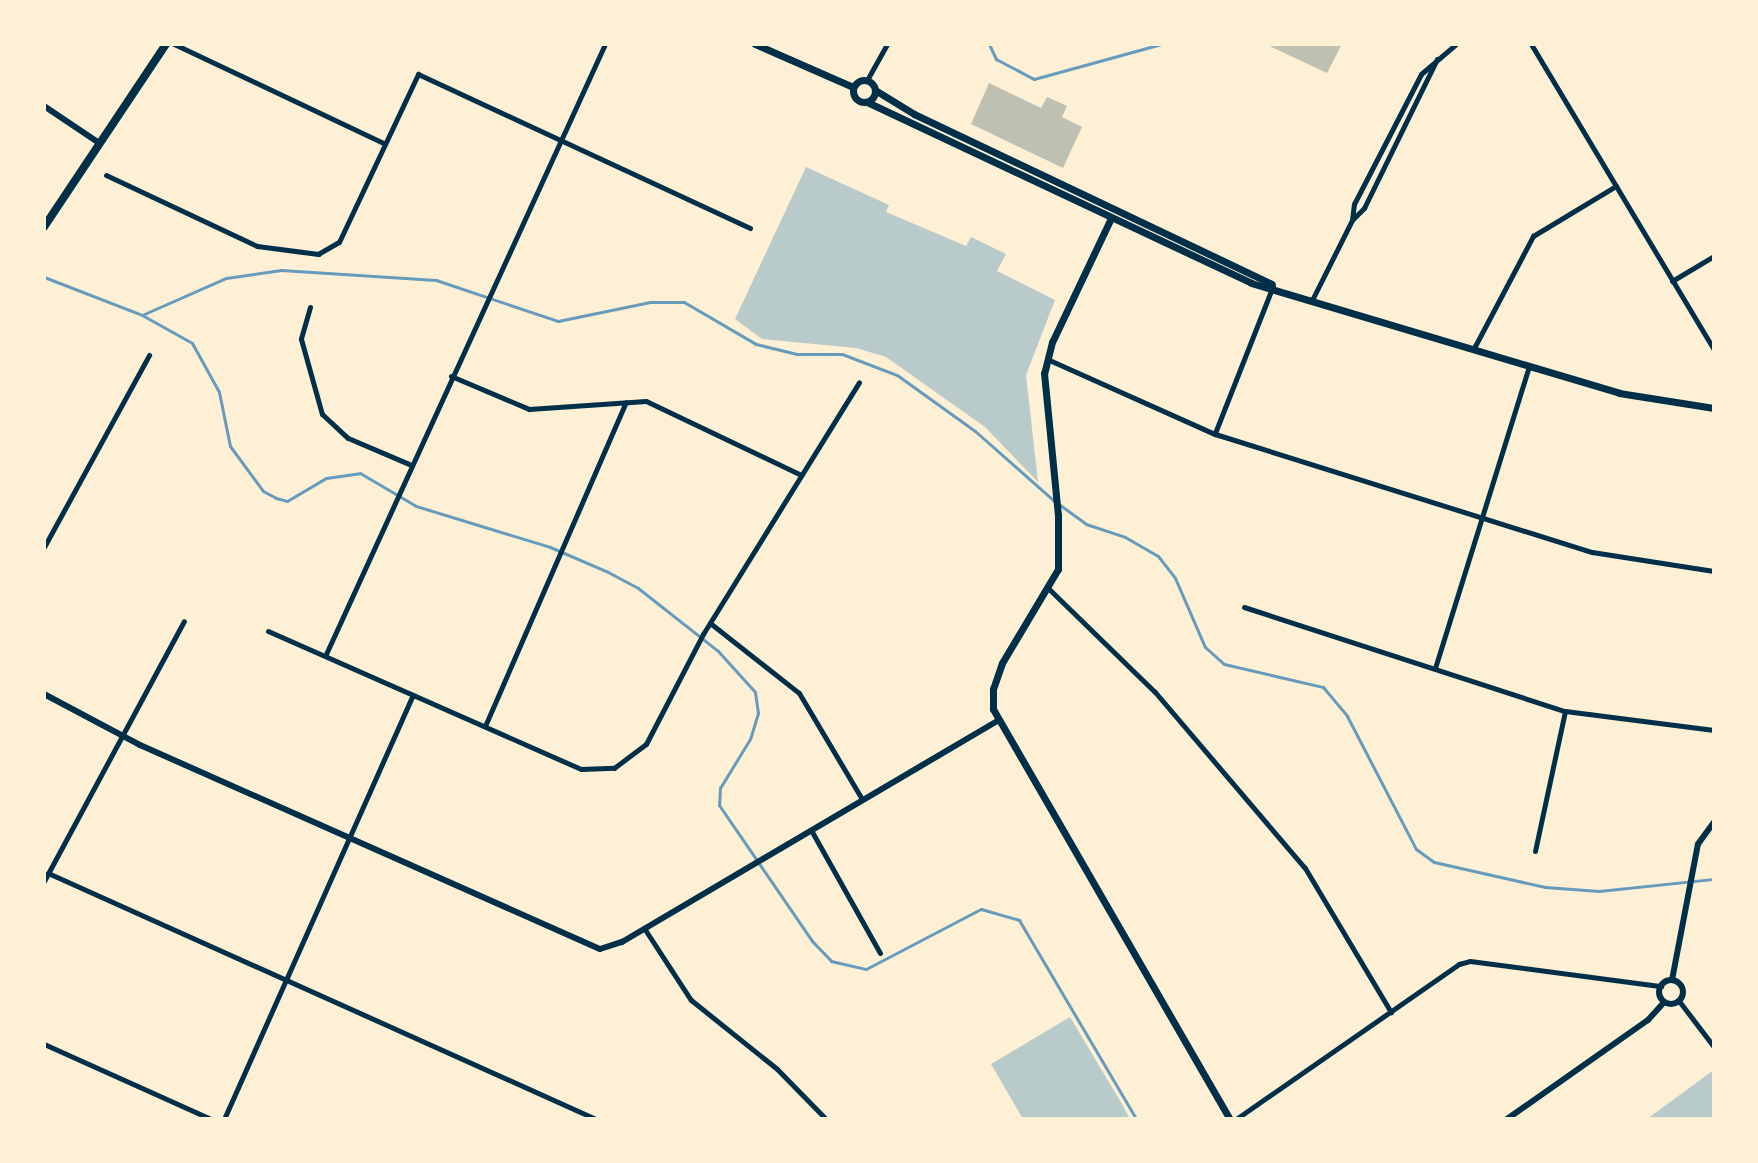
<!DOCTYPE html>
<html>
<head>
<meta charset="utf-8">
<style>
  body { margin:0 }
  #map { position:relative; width:1758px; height:1163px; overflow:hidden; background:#fdf0d5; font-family:Helvetica,sans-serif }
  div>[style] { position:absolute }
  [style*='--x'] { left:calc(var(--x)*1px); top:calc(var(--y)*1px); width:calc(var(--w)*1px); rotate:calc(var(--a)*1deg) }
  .green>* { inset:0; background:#b9caca }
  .stream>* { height:3px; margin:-1.5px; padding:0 1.5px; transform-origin:1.5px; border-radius:1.5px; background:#669bbc }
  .building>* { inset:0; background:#bec0b2 }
  .minor>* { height:5px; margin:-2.5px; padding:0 2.5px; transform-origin:2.5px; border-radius:2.5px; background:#003049 }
  .tertiary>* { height:6px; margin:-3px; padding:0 3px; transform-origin:3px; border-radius:3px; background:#003049 }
  .tertiary>.ring { margin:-3px; padding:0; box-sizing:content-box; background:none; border:6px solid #003049; border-radius:50% }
  .secondary>* { height:7px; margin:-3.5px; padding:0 3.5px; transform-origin:3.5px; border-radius:3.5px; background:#003049 }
  .secondary>.ring { margin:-3.5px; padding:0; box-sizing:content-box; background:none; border:7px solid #003049; border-radius:50% }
  .primary>* { height:8px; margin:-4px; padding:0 4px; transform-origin:4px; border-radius:4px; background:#003049 }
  span { translate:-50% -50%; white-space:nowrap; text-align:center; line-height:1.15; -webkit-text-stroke:6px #fdf0d5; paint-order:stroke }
  .frame { position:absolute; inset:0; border:46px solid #fdf0d5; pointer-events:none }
</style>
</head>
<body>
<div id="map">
  <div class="green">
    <i style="clip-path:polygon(806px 167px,889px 205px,886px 212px,966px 246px,971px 237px,1006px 254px,997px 271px,1055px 300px,1026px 375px,1038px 482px,985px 427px,886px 357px,856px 348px,762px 339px,735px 319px)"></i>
    <i style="clip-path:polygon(1070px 1017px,1122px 1104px,1130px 1119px,1023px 1119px,991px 1064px)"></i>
    <i style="clip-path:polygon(1714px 1070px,1714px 1119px,1647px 1119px,1707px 1075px)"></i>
  </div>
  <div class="stream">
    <i style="--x:989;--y:44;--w:17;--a:65"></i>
    <i style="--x:996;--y:59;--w:43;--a:27.8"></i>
    <i style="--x:1034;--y:79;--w:132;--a:-15.4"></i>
    <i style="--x:44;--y:277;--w:105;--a:21.2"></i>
    <i style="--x:142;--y:315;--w:92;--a:-23.8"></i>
    <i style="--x:226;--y:278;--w:56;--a:-8.3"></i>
    <i style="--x:281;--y:270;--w:155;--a:3.7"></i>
    <i style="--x:436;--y:280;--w:129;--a:18.6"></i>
    <i style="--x:558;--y:321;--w:94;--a:-11.7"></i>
    <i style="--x:650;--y:302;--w:34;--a:0"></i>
    <i style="--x:684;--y:302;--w:83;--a:30.3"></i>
    <i style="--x:756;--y:344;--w:42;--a:13.7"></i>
    <i style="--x:797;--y:354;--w:45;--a:0"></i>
    <i style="--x:842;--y:354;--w:59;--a:20.9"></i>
    <i style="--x:897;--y:375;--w:96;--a:35.7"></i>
    <i style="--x:975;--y:431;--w:106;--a:41.5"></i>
    <i style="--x:142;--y:315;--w:57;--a:29.2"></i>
    <i style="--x:192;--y:343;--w:56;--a:61.1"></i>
    <i style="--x:219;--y:392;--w:55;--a:78.5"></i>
    <i style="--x:230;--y:446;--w:56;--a:53.7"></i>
    <i style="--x:263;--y:491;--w:15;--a:28"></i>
    <i style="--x:276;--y:498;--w:11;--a:15"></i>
    <i style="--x:287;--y:501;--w:45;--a:-30.5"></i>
    <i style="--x:326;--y:478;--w:34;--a:-8"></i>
    <i style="--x:360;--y:473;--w:65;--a:30.5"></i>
    <i style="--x:416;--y:506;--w:140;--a:17"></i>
    <i style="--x:550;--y:547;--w:63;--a:23.3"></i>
    <i style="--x:608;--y:572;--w:34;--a:28"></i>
    <i style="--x:638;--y:588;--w:102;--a:38.2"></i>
    <i style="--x:718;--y:651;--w:55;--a:47.9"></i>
    <i style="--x:755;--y:692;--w:21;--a:82"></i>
    <i style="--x:758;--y:713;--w:27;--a:107"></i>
    <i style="--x:750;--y:739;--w:57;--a:121.5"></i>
    <i style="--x:720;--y:788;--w:17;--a:93"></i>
    <i style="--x:719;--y:805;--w:165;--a:55.6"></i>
    <i style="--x:812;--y:941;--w:28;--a:46"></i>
    <i style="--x:831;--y:961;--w:36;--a:13"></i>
    <i style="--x:866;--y:969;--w:130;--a:-27.6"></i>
    <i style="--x:981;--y:909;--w:40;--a:16"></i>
    <i style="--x:1019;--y:920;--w:231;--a:59.5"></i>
    <i style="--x:1060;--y:505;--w:32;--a:36"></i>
    <i style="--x:1086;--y:524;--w:41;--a:18.4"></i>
    <i style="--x:1125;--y:537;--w:38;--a:30"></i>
    <i style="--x:1158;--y:556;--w:28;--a:52"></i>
    <i style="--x:1175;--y:578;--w:75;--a:66.5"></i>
    <i style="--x:1205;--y:647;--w:25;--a:42"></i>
    <i style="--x:1224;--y:664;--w:102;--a:13.1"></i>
    <i style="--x:1323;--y:687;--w:38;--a:50"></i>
    <i style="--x:1347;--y:716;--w:150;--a:62.6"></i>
    <i style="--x:1416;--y:849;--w:22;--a:36"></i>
    <i style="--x:1434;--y:862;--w:114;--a:12.7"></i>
    <i style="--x:1545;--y:887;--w:54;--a:4.2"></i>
    <i style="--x:1599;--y:891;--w:116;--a:-6"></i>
  </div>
  <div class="building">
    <i style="clip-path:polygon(1265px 44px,1342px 44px,1327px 73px)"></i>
    <i style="clip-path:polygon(989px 83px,1041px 108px,1047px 97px,1067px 106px,1062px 117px,1082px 127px,1063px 168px,971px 124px)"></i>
  </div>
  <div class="minor">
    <i style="--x:174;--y:44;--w:231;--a:25.3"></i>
    <i style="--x:1531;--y:44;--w:357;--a:59.1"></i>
    <i style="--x:867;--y:80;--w:41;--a:-60.9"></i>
    <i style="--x:106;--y:175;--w:167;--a:25.2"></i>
    <i style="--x:257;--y:246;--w:62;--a:7.5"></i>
    <i style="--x:318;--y:254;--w:24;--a:-30"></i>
    <i style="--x:339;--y:242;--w:186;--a:-64.8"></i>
    <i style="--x:418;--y:74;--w:366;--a:24.9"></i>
    <i style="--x:1353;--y:219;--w:16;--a:-45"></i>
    <i style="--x:1364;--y:208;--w:166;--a:-63.9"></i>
    <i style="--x:1672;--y:281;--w:49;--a:-30.8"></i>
    <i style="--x:1313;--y:298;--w:87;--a:-63.4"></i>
    <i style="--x:1352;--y:220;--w:16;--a:-83"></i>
    <i style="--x:1354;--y:204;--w:146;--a:-62.7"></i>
    <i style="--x:1421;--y:74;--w:46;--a:-40.6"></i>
    <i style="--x:310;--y:307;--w:33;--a:106"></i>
    <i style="--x:301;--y:339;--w:78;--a:74.4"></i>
    <i style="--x:322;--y:414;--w:35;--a:43"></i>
    <i style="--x:348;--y:438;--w:66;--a:23.1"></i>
    <i style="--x:1474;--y:348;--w:127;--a:-62.2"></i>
    <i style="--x:1533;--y:236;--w:97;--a:-31.1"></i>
    <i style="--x:1047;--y:359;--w:184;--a:24.1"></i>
    <i style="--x:1215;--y:434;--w:395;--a:17.4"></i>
    <i style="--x:1592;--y:552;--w:123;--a:8.9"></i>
    <i style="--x:451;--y:376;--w:85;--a:22.9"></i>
    <i style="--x:529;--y:409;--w:117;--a:-3.9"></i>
    <i style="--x:646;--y:401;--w:172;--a:25.5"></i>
    <i style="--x:1215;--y:433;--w:158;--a:-68.5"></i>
    <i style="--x:44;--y:547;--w:219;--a:-61.3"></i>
    <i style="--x:1049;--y:589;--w:148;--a:44.2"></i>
    <i style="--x:1155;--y:692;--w:231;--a:49.6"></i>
    <i style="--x:1305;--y:868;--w:168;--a:59.2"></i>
    <i style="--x:1244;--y:607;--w:337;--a:18"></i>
    <i style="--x:1565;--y:711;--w:150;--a:7.3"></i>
    <i style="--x:710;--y:623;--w:113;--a:38.2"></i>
    <i style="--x:799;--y:693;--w:123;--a:59.3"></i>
    <i style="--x:268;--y:631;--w:342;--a:23.8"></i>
    <i style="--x:581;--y:769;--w:33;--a:-2"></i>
    <i style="--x:614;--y:768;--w:40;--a:-37"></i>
    <i style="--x:646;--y:744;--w:124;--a:-62.6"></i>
    <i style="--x:703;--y:634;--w:296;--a:-58.2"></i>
    <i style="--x:326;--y:654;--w:671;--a:-65.42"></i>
    <i style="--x:1435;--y:668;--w:316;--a:-72.7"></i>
    <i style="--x:485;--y:726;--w:353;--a:-66.5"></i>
    <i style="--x:811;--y:830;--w:141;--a:60.7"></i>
    <i style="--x:1535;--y:851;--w:143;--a:-77.9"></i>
    <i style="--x:48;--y:873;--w:601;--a:24.18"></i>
    <i style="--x:44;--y:881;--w:295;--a:-61.7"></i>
    <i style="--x:644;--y:928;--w:86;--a:56.9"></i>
    <i style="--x:691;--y:1000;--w:110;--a:38.7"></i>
    <i style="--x:777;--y:1069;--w:70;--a:45.6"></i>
    <i style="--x:1679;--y:1001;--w:58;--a:52.7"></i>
    <i style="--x:44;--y:1044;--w:183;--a:24.2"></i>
    <i style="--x:224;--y:1119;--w:464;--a:-66"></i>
    <i style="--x:1236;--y:1119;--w:272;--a:-34.8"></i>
    <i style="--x:1459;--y:964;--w:11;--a:-15"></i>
    <i style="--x:1470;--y:961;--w:193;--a:7.5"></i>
  </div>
  <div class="tertiary">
    <i style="--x:44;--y:106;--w:66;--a:33.9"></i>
    <i style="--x:44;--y:694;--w:109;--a:28"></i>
    <i style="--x:140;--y:745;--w:503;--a:23.92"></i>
    <i style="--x:600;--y:949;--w:23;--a:-18"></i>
    <i style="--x:622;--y:942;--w:435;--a:-30.5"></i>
    <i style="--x:1672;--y:980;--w:138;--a:-79.2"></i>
    <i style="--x:1698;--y:844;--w:27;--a:-54"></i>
    <i class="ring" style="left:1659px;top:980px;width:18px;height:18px"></i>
    <i style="--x:1507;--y:1119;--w:172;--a:-35.1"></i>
    <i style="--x:1648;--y:1020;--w:24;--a:-48"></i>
  </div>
  <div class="secondary">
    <i style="--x:755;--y:44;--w:107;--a:23.7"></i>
    <i class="ring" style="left:853px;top:80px;width:15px;height:15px"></i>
    <i style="--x:875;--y:90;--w:46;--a:31.6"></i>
    <i style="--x:914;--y:114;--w:396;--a:25.4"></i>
    <i style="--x:867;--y:102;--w:425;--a:25.2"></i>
    <i style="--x:1251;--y:283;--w:384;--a:16.6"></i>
    <i style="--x:1619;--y:393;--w:96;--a:9"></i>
    <i style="--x:1111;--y:218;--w:137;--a:115.4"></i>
    <i style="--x:1052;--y:342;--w:32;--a:104"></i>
    <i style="--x:1044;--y:373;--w:143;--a:84.4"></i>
    <i style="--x:1058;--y:515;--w:54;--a:90"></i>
    <i style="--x:1058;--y:569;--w:109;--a:120.8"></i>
    <i style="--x:1002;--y:663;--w:28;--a:109"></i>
    <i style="--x:993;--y:689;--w:20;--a:90"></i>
    <i style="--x:993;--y:709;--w:474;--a:60"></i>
  </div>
  <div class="primary">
    <i style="--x:44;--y:227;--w:220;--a:-56.3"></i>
  </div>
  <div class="frame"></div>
</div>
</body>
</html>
